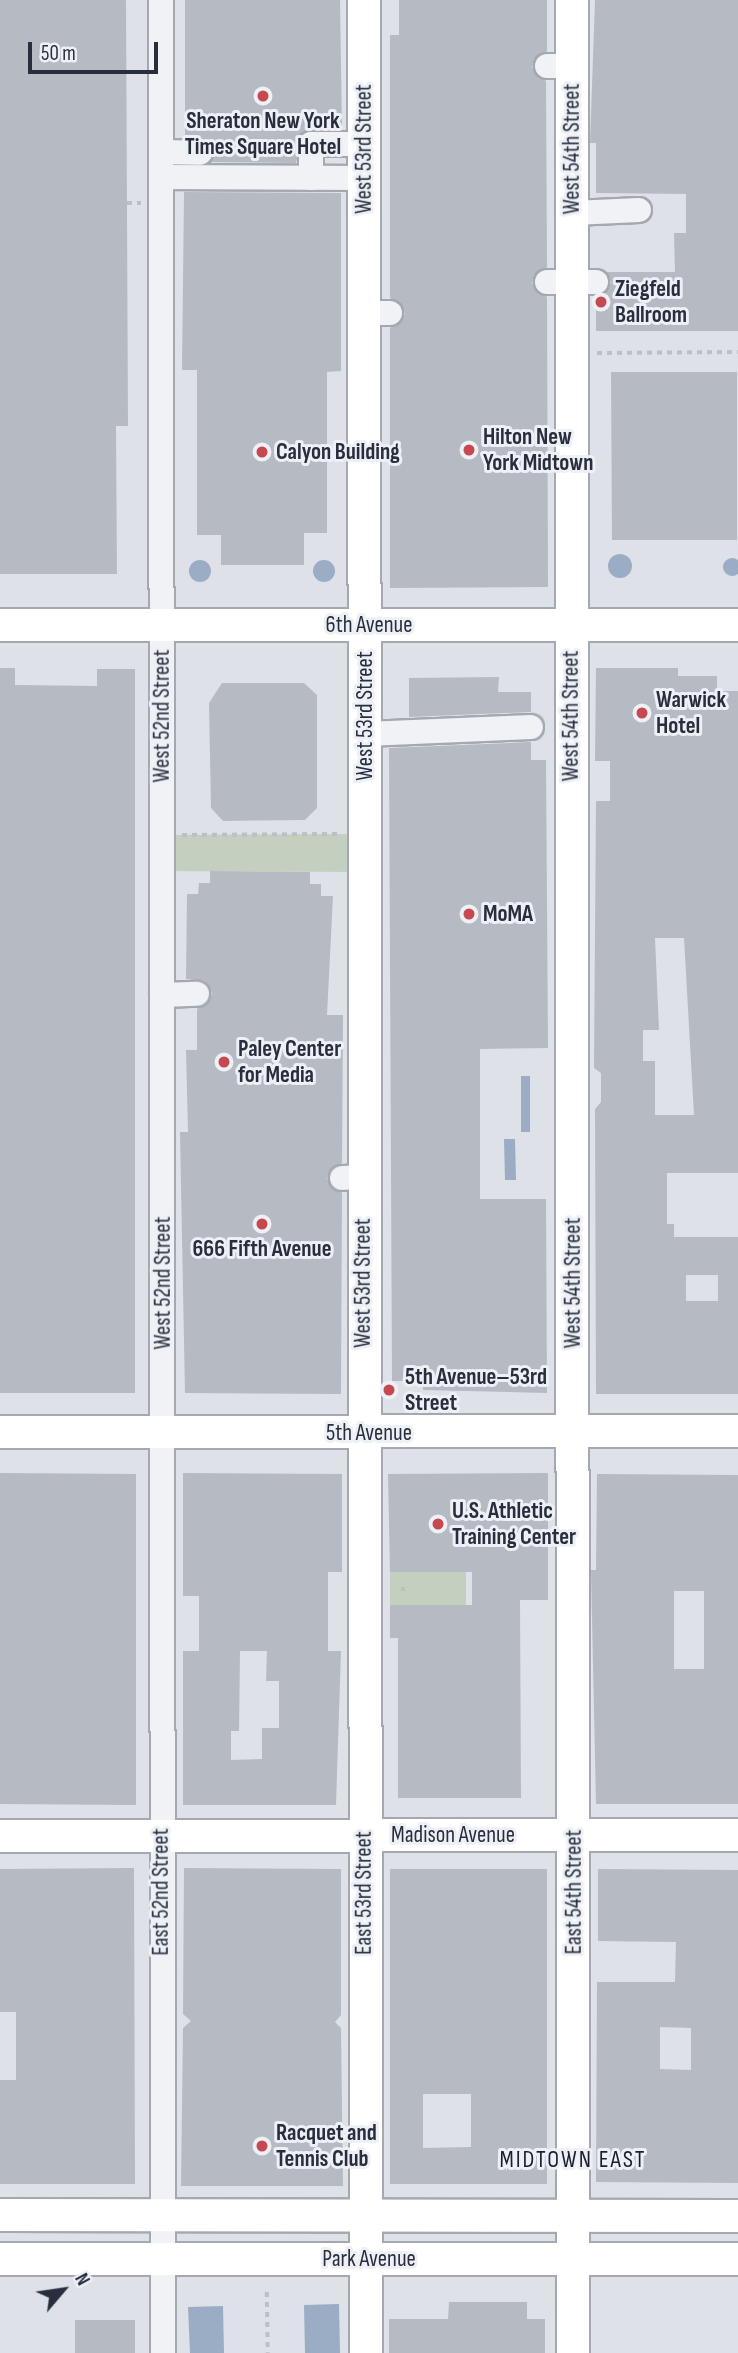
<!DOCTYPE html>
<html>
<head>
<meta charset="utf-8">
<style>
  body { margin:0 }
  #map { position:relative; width:738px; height:2353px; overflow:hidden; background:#dee1e7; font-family:"Sofia Sans Condensed",sans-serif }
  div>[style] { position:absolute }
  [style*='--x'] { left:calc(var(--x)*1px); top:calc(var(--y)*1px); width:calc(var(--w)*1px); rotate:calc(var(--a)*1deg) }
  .green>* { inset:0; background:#c3d0c0 }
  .water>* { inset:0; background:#9bacc5 }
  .round { border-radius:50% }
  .building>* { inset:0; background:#b6bac3 }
  .path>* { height:3.5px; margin-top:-1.75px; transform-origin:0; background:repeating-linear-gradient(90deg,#bdbfc6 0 5px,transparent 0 10px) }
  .roads { filter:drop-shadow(2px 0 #a4a8b1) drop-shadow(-2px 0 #a4a8b1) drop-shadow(0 2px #a4a8b1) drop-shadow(0 -2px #a4a8b1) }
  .minor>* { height:24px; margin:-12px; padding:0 12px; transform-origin:12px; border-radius:12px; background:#f1f2f6 }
  .major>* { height:32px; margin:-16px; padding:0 16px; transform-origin:16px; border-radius:16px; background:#fff }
  .dots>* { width:19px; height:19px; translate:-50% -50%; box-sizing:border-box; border:4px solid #edf0f5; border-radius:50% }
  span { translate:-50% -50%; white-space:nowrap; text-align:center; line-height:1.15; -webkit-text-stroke:6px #edf0f5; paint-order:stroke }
  .poi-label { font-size:23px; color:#282e3d; font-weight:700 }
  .left { translate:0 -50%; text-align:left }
  .street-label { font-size:23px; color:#282e3d }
  .neighbourhood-label { font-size:24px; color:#1b202e; letter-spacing:2px }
  .north { position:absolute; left:28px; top:2255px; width:70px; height:70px; -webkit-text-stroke:5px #edf0f5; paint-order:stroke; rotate:61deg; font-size:19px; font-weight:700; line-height:28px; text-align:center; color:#282e3d }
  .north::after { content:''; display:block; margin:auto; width:24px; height:32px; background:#282e3d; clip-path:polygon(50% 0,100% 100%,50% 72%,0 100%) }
  .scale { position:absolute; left:28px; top:42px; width:130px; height:32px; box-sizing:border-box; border:4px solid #282e3d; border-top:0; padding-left:9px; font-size:21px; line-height:24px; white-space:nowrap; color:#282e3d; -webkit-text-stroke:5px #edf0f5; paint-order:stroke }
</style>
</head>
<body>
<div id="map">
  <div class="green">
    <i style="clip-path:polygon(365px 834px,365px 872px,162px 871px,162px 835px)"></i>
    <i style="clip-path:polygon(466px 1571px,466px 1605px,390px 1605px,390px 1572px)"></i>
  </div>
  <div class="water">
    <i class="round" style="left:608px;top:554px;width:24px;height:24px"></i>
    <i class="round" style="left:723px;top:558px;width:18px;height:18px"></i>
    <i class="round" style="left:313px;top:560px;width:22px;height:22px"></i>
    <i class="round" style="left:189px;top:560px;width:22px;height:22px"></i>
    <i style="clip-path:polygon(521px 1076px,530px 1076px,530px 1132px,521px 1132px)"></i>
    <i style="clip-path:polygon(504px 1139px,515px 1139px,516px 1180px,505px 1180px)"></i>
    <i style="clip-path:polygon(339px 2304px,340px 2353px,305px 2353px,304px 2305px)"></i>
    <i style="clip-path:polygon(223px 2306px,224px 2353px,190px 2353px,188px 2307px)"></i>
  </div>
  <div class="building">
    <i style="clip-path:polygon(0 0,126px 0,128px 426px,116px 426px,117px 574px,0 574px)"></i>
    <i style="clip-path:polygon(185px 0,340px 0,342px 129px,303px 132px,296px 163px,211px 162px,208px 141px,185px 138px)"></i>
    <i style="clip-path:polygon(399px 0,547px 0,547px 51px,532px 67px,546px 81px,547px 267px,532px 283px,547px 297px,548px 587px,390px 588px,390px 328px,405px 314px,390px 298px,390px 35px,399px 35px)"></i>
    <i style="clip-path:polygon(595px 0,738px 0,738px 331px,596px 331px,596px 297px,611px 283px,606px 272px,675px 272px,674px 233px,686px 233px,686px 194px,596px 193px,596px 143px,590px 143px)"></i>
    <i style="clip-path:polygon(184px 192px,341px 193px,341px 371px,327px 372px,327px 533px,304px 533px,304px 565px,221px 565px,221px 535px,197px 535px,197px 370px,182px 370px)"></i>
    <i style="clip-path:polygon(611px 372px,737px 372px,737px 540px,612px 540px)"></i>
    <i style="clip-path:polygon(0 668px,15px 668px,15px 685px,97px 686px,97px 669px,135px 669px,135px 1393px,0 1393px)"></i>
    <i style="clip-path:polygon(evenodd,596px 668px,678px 668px,678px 676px,717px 676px,717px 691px,738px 691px,738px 1173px,667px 1173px,667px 1224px,674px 1224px,674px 1237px,738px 1237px,738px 1394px,596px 1394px,595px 1109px,601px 1102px,601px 1073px,594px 1068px,596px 801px,610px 801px,610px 761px,595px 761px,596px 668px,655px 938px,684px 938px,694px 1115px,655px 1115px,655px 1061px,643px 1061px,643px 1030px,659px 1030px,655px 938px,596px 668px,686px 1275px,718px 1275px,718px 1301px,686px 1301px,686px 1275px)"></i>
    <i style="clip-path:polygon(499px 677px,498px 692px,531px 692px,531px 712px,409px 717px,409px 678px)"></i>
    <i style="clip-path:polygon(222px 683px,304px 683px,317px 695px,317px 808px,305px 820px,223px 821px,211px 808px,209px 703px)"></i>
    <i style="clip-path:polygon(531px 742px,531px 760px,546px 760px,548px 1048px,480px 1049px,480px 1199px,546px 1199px,547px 1393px,423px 1390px,423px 1381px,392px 1381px,389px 748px)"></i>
    <i style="clip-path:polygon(210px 871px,310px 872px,310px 884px,321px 884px,321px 896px,333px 896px,327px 1015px,343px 1015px,342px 1163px,327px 1178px,342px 1193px,341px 1394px,185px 1393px,180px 1132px,188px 1132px,186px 1050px,197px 1050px,197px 1009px,212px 994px,205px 981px,186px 979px,187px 894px,198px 894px,199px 883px,210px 883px)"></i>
    <i style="clip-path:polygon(0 1473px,136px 1474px,136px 1805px,0 1804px)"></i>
    <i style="clip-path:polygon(evenodd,183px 1473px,342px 1474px,342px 1572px,328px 1572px,328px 1651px,341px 1651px,336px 1805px,183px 1805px,183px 1651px,199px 1651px,199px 1596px,183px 1596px,183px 1473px,240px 1651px,267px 1651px,266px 1681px,279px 1681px,279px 1728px,262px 1728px,262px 1759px,231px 1760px,231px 1731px,239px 1731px,240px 1651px)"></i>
    <i style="clip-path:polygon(548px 1473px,548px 1600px,520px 1600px,521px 1798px,398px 1798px,398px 1638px,390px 1638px,390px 1605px,472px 1605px,472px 1572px,390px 1572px,388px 1474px)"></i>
    <i style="clip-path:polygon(evenodd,597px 1474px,738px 1475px,738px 1804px,596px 1804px,591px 1570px,596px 1570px,597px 1474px,674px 1591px,704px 1591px,704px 1669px,674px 1669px,674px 1591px)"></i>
    <i style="clip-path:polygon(134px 1868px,135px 2184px,0 2184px,0 2080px,16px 2080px,16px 2012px,0 2012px,0 1869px)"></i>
    <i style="clip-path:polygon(184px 1868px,341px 1869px,341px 2015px,335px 2022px,341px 2028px,343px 2186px,181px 2186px,183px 2028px,191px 2021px,183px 2014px)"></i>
    <i style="clip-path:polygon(evenodd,390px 1869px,547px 1869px,547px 2184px,390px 2184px,390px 1869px,423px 2094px,471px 2094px,471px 2147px,423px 2148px,423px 2094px)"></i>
    <i style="clip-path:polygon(evenodd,598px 1869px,738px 1870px,738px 2183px,596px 2182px,597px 1982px,675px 1982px,676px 1942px,598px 1941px,598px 1869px,660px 2027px,691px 2028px,691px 2070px,660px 2069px,660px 2027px)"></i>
    <i style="clip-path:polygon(449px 2302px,527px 2302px,527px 2319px,545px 2319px,545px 2353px,389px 2353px,389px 2319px,448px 2319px)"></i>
    <i style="clip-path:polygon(75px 2320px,135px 2320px,135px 2353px,75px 2353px)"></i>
  </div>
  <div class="path">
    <i style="--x:127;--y:203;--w:14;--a:0"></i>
    <i style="--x:597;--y:353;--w:141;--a:-0.4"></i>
    <i style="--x:182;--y:835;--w:160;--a:-0.4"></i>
    <i style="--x:401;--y:1589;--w:4;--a:0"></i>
    <i style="--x:267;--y:2292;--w:61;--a:89.1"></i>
  </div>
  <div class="roads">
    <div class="minor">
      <i style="--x:161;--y:0;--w:2353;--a:89.95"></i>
      <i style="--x:547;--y:66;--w:24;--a:0"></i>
      <i style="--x:161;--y:152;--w:39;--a:1"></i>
      <i style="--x:161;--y:177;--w:203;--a:0.3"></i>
      <i style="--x:311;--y:178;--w:34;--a:-90"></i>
      <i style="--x:311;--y:144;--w:53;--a:0"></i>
      <i style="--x:573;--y:213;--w:66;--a:-2.6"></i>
      <i style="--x:547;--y:282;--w:49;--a:0"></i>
      <i style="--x:364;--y:313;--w:26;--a:0"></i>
      <i style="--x:366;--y:734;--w:165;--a:-2.4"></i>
      <i style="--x:162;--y:995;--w:35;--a:-2"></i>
      <i style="--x:342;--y:1178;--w:21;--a:-3"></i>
    </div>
    <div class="major">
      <i style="--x:364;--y:0;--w:2353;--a:89.95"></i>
      <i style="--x:572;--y:0;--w:2353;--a:89.98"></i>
      <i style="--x:0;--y:625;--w:738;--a:0"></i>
      <i style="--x:0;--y:1432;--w:738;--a:-0.08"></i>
      <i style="--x:0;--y:1836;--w:738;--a:-0.08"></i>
      <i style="--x:0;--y:2215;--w:738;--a:0.08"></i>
      <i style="--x:0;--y:2259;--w:738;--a:0"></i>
    </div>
  </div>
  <div class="dots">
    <i style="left:263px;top:96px;background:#c64952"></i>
    <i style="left:601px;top:302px;background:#c64952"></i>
    <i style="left:469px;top:450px;background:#c64952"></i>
    <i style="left:262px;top:452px;background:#c64952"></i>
    <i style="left:642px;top:713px;background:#c64952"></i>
    <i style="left:469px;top:914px;background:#c64952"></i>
    <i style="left:224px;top:1062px;background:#c64952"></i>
    <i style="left:262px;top:1224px;background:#c64952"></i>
    <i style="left:389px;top:1390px;background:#c64952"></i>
    <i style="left:438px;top:1524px;background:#c64952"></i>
    <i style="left:262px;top:2146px;background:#c64952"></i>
  </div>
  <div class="poi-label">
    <span style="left:263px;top:134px">Sheraton New York<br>Times Square Hotel</span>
    <span class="left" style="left:615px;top:302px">Ziegfeld<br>Ballroom</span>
    <span class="left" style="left:483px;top:450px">Hilton New<br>York Midtown</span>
    <span class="left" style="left:276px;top:452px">Calyon Building</span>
    <span class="left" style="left:656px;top:713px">Warwick<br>Hotel</span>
    <span class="left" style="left:483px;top:914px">MoMA</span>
    <span class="left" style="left:238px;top:1062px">Paley Center<br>for Media</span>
    <span style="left:262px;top:1249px">666 Fifth Avenue</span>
    <span class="left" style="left:405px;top:1390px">5th Avenue–53rd<br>Street</span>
    <span class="left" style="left:452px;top:1524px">U.S. Athletic<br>Training Center</span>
    <span class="left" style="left:276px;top:2146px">Racquet and<br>Tennis Club</span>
  </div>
  <div class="street-label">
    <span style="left:364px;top:149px;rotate:-90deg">West 53rd Street</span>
    <span style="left:572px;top:149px;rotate:-90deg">West 54th Street</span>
    <span style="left:369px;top:625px">6th Avenue</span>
    <span style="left:162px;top:716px;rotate:-90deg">West 52nd Street</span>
    <span style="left:365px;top:716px;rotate:-90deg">West 53rd Street</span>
    <span style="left:571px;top:716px;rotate:-90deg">West 54th Street</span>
    <span style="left:163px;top:1283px;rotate:-90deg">West 52nd Street</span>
    <span style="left:363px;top:1283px;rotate:-90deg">West 53rd Street</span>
    <span style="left:573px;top:1283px;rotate:-90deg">West 54th Street</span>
    <span style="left:369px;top:1433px">5th Avenue</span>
    <span style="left:453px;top:1835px">Madison Avenue</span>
    <span style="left:161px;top:1892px;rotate:-90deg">East 52nd Street</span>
    <span style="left:574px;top:1892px;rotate:-90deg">East 54th Street</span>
    <span style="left:364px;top:1893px;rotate:-90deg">East 53rd Street</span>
    <span style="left:369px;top:2259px">Park Avenue</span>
  </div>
  <div class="neighbourhood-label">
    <span style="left:573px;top:2160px">MIDTOWN EAST</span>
  </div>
  <div class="north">N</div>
  <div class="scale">50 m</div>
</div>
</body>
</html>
